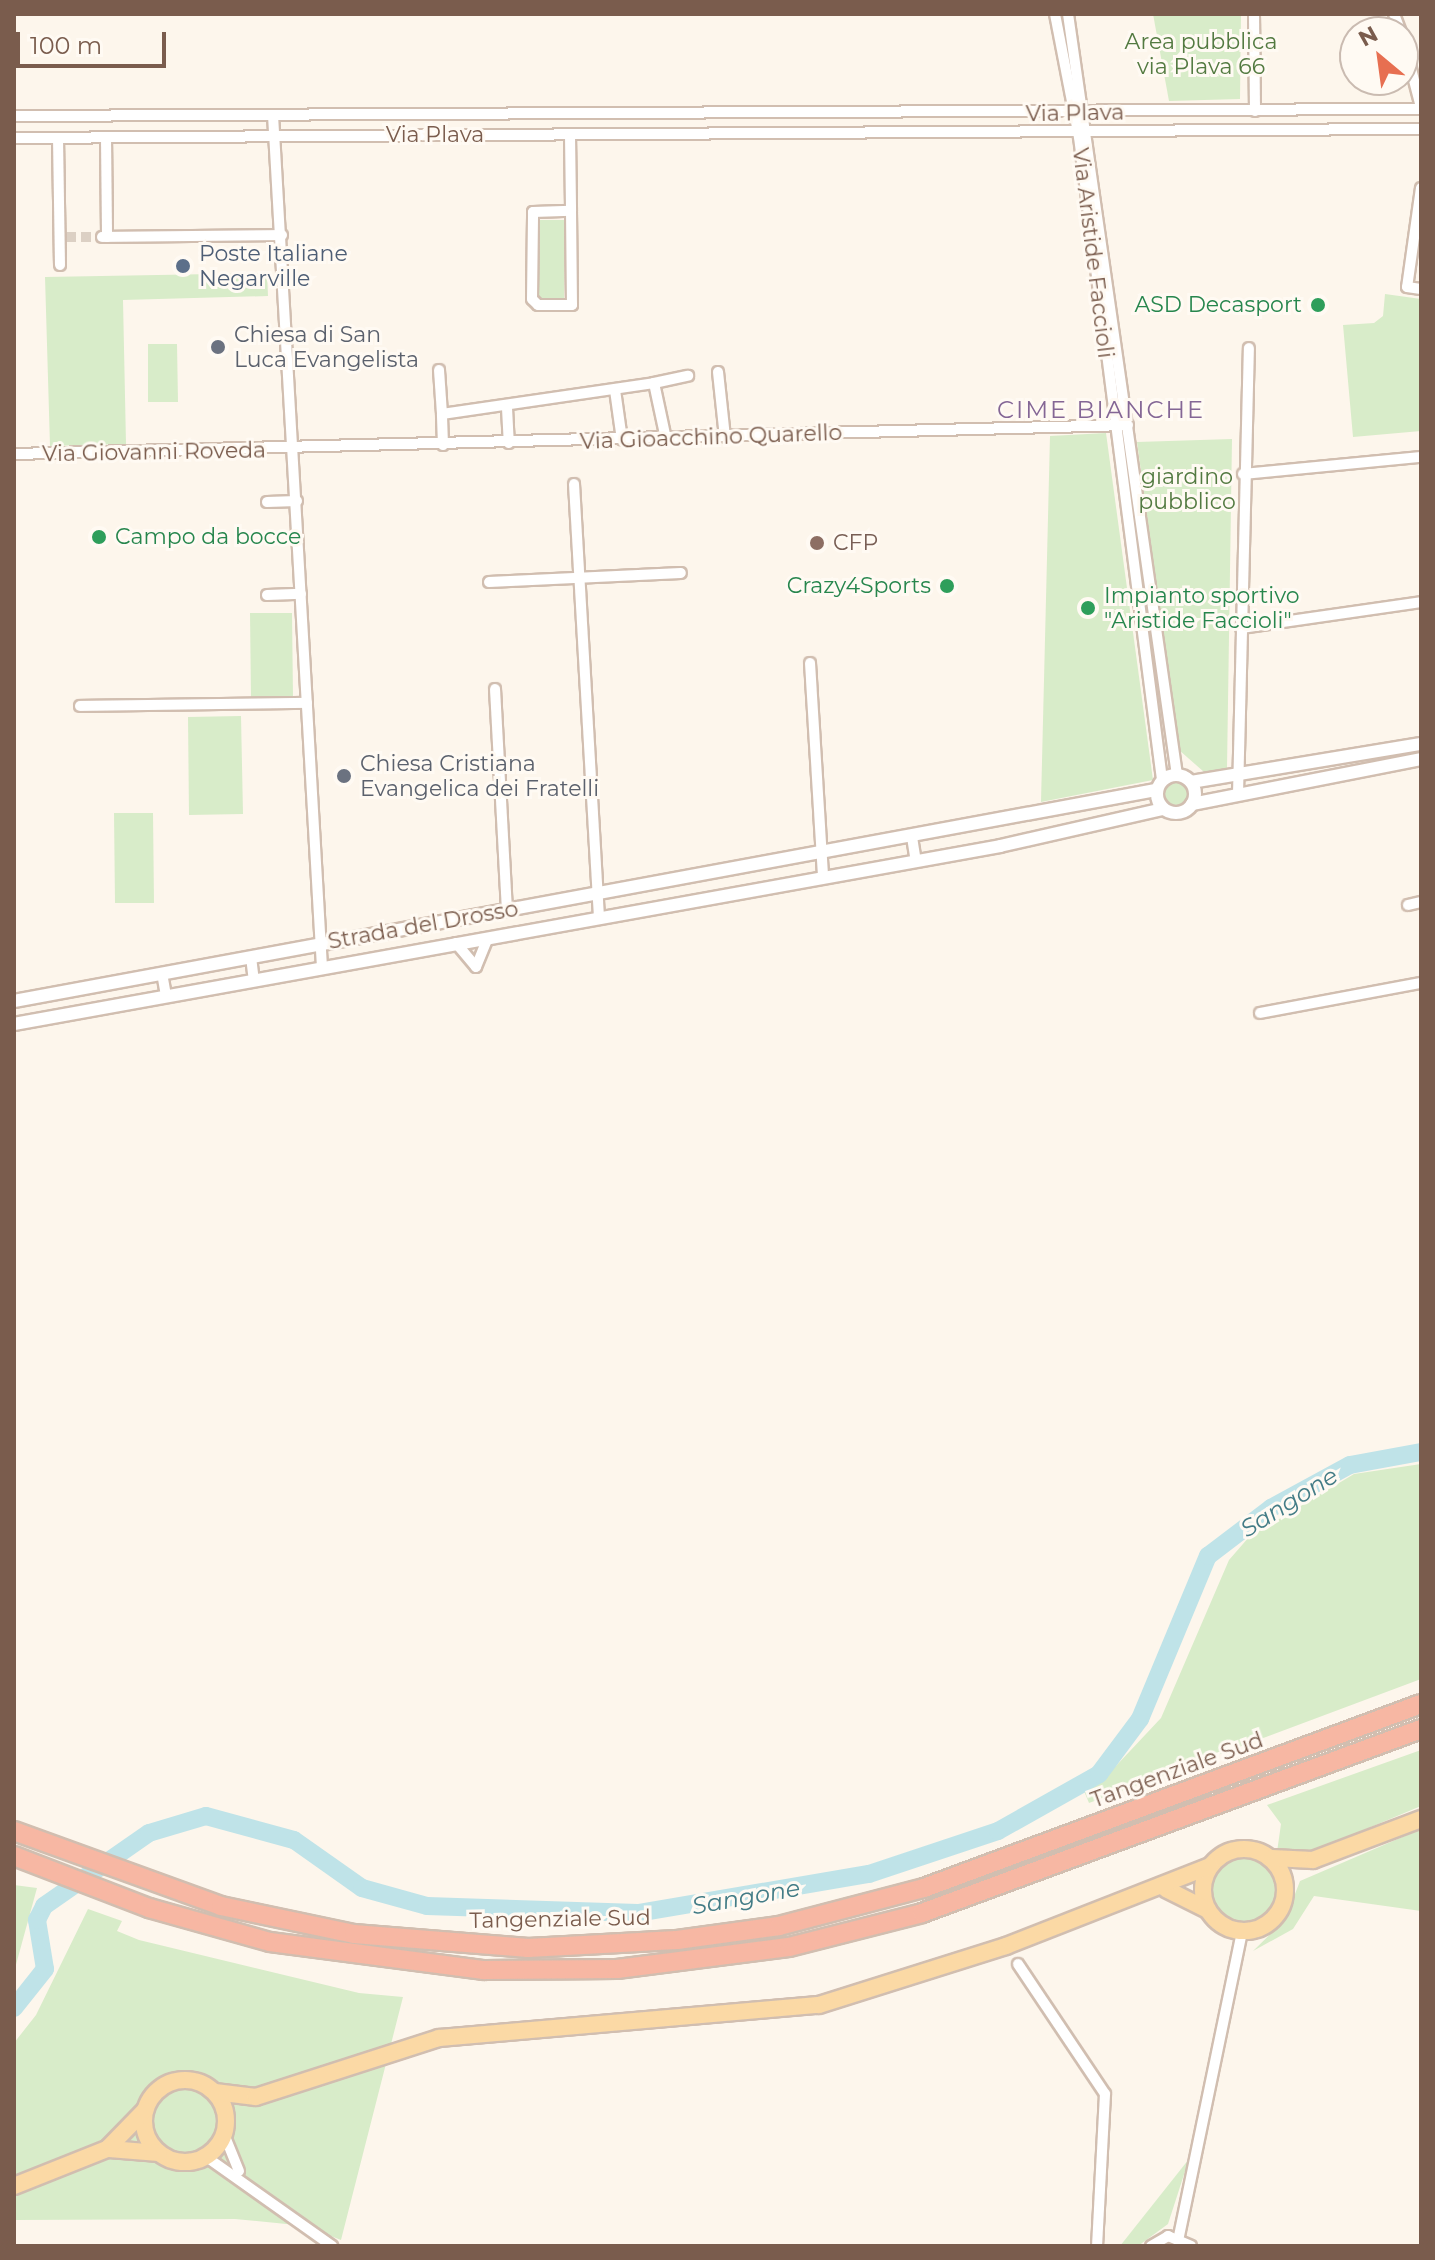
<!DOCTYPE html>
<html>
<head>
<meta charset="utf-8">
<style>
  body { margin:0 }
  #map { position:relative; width:1435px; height:2260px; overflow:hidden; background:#fdf6ec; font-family:Montserrat,sans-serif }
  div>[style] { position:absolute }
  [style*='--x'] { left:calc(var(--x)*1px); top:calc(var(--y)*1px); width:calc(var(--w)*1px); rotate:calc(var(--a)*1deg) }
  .green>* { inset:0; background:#d8ecc9 }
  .round { border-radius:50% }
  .river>* { height:18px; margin:-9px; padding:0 9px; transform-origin:9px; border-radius:9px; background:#bfe3e8 }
  .minor-tunnel>* { height:10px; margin-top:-5px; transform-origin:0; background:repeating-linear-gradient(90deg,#dcd0c4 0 10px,transparent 0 15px) }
  .roads { filter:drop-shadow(2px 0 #d1beb0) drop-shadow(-2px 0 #d1beb0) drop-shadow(0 2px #d1beb0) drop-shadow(0 -2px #d1beb0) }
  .minor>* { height:10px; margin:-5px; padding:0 5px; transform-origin:5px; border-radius:5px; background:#fff }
  .tertiary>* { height:12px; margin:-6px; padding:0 6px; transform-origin:6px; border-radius:6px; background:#fff }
  .tertiary>.ring { margin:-6px; padding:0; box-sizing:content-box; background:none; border:12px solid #fff; border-radius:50% }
  .primary>* { height:16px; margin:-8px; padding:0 8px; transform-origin:8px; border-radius:8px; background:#fbd9a5 }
  .primary>.ring { margin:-8px; padding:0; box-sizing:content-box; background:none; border:16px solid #fbd9a5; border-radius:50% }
  .motorway>* { height:18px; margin:-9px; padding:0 9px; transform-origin:9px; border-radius:9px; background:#f7b7a3 }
  .dots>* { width:22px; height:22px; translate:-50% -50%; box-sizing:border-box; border:4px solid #fffaf3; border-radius:50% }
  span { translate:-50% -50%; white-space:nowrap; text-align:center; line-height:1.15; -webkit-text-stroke:6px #fffaf3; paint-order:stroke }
  .park-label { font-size:22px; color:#537a41 }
  .street-label { font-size:22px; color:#7a5c4d }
  .service-label { font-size:22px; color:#4e5e75 }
  .left { translate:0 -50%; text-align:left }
  .leisure-label { font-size:22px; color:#27864d }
  .right { translate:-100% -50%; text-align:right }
  .worship-label { font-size:22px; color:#5b616d }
  .education-label { font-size:22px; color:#785e54 }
  .neighbourhood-label { font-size:24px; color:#846695; letter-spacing:2px }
  .water-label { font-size:24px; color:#437c86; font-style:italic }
  .frame { position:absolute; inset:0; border:16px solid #7a5c4d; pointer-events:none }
  .north { position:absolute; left:1339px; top:16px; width:80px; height:80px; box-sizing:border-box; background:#fffaf3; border:2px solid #cabbb1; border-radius:50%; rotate:331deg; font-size:22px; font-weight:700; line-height:32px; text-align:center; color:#7a5c4d }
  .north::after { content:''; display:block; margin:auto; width:28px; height:36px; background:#e76f51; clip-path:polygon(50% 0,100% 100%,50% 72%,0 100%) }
  .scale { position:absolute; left:16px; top:32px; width:150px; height:36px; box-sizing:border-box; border:4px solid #7a5c4d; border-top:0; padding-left:10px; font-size:24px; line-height:28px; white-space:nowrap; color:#7a5c4d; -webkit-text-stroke:6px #fffaf3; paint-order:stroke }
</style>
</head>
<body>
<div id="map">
  <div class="green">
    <i style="clip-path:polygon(1153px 14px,1241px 14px,1240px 99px,1169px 101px)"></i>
    <i style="clip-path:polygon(537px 220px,565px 220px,564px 300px,536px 300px)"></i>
    <i style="clip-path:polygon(267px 273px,268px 296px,123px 300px,126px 444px,50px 446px,45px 277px)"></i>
    <i style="clip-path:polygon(1385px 294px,1421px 299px,1421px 431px,1353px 437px,1343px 325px,1374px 323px,1383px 316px)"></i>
    <i style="clip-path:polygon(148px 344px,177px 344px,178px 402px,148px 402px)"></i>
    <i style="clip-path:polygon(1106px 433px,1153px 780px,1041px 802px,1050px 436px)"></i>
    <i style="clip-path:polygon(1232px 439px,1227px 768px,1204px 772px,1179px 750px,1137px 442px)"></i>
    <i style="clip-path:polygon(250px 613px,292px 613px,293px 698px,251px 699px)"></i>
    <i style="clip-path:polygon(241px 716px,243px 814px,189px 815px,188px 717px)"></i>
    <i class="round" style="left:1164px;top:781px;width:24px;height:24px"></i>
    <i style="clip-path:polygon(114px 813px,153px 813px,154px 903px,115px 903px)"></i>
    <i style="clip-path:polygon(1421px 1464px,1421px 1679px,1089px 1803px,1084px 1791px,1099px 1784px,1161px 1718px,1229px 1560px,1249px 1537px,1354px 1474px)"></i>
    <i style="clip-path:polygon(1421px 1750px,1421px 1806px,1309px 1853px,1277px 1852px,1281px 1824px,1267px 1805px)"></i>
    <i style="clip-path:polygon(1421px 1829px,1421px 1911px,1314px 1896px,1293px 1929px,1253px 1951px,1285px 1920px,1300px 1881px)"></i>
    <i class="round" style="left:1210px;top:1857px;width:68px;height:68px"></i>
    <i style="clip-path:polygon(14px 1885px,37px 1888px,14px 1972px)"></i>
    <i style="clip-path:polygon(88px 1909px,122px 1921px,117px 1931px,139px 1940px,359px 1993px,403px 1997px,341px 2240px,306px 2226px,235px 2219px,14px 2220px,14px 2043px,36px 2015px)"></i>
    <i style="clip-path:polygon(1189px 2159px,1168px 2224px,1138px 2246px,1120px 2246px)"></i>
  </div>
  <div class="river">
    <i style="--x:14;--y:2008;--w:50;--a:-51.5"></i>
    <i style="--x:45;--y:1969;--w:50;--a:-99.3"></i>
    <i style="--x:37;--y:1920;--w:16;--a:-63"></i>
    <i style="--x:44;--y:1906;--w:128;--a:-34.8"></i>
    <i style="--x:149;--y:1833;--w:59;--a:-16.6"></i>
    <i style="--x:206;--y:1816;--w:91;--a:15.3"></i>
    <i style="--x:294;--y:1840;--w:83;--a:35.2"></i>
    <i style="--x:362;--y:1888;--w:67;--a:15.5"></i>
    <i style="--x:427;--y:1906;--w:211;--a:1.9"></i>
    <i style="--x:638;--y:1913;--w:234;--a:-9.6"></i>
    <i style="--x:869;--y:1874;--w:136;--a:-18.4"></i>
    <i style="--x:998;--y:1831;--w:116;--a:-29.4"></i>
    <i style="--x:1099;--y:1774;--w:69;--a:-53.3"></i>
    <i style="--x:1140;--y:1719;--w:177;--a:-67.4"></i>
    <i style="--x:1208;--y:1556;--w:79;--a:-37.3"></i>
    <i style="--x:1271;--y:1508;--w:90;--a:-28.6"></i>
    <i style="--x:1350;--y:1465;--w:72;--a:-10.4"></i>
  </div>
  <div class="minor-tunnel">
    <i style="--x:66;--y:237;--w:36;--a:0"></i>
  </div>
  <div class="roads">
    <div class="minor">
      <i style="--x:1055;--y:14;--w:125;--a:79"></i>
      <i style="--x:1079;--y:137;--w:648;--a:82.64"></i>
      <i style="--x:1068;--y:14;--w:769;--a:81.85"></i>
      <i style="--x:1254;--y:14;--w:97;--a:89.4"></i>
      <i style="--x:1394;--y:14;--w:19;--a:69"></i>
      <i style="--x:1403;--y:38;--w:71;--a:75.4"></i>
      <i style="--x:273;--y:115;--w:853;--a:86.71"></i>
      <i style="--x:14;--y:116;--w:1407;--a:-0.29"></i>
      <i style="--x:570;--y:135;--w:76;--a:89.2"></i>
      <i style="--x:571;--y:211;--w:94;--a:89.4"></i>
      <i style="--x:572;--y:305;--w:34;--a:180"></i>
      <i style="--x:538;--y:305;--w:8;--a:-135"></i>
      <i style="--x:532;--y:299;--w:87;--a:-89.3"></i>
      <i style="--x:533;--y:212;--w:38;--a:-2"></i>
      <i style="--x:106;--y:137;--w:100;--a:89.4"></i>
      <i style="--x:14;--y:138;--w:1407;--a:-0.37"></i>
      <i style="--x:58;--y:138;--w:127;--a:89.1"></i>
      <i style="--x:1421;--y:188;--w:100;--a:98"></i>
      <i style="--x:1407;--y:287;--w:14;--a:8"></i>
      <i style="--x:102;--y:237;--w:180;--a:-0.6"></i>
      <i style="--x:439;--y:370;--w:44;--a:86.1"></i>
      <i style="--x:718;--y:372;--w:65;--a:83.9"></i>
      <i style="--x:654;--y:383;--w:35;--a:-12"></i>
      <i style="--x:615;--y:390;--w:50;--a:82"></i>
      <i style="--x:507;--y:408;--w:35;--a:87"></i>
      <i style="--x:443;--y:445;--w:31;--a:-92"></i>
      <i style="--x:442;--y:414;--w:214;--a:-8.3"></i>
      <i style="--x:654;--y:383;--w:57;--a:77.9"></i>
      <i style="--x:14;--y:454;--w:1114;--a:-1.49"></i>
      <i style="--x:1243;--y:474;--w:179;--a:-5.5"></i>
      <i style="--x:574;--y:484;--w:435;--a:86.7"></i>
      <i style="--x:267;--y:502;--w:30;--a:-2"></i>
      <i style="--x:489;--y:582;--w:192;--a:-2.7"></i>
      <i style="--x:267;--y:595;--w:34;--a:-2"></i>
      <i style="--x:1241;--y:628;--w:182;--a:-8.2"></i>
      <i style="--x:810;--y:663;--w:214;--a:86.5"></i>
      <i style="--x:495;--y:689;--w:221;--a:86.9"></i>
      <i style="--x:80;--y:706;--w:227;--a:-0.8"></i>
      <i style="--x:1238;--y:794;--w:446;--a:-88.6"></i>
      <i style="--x:912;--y:837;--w:24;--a:81"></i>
      <i style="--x:1408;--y:905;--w:13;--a:-13"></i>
      <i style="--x:456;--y:943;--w:31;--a:50"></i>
      <i style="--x:251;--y:957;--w:23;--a:83"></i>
      <i style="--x:476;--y:967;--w:31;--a:-68"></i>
      <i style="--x:162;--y:973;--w:23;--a:80"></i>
      <i style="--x:1260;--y:1013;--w:164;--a:-10.6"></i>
      <i style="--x:1018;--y:1964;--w:156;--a:56.2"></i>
      <i style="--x:1105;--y:2094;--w:152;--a:93"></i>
      <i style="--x:224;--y:2134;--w:40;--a:68"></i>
      <i style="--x:205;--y:2156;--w:156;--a:35.3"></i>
      <i style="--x:1179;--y:2236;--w:311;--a:-78.3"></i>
      <i style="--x:1151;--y:2246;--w:20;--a:-30"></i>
      <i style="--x:1168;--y:2236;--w:25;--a:23"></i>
    </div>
    <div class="tertiary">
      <i class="ring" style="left:1157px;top:775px;width:26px;height:26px"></i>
      <i style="--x:1191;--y:782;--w:233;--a:-9.4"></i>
      <i style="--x:1192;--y:804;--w:233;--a:-11.1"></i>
      <i style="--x:14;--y:1001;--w:1161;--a:-10.47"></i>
      <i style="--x:14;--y:1024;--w:1002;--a:-10.23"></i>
      <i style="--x:1000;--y:846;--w:167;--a:-12.8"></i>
    </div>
    <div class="primary">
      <i class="ring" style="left:1203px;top:1849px;width:66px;height:66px"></i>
      <i style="--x:1272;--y:1858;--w:41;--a:2.8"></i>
      <i style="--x:1313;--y:1860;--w:116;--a:-20.8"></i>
      <i style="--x:1166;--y:1889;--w:47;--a:26.6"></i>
      <i class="ring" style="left:144px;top:2080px;width:66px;height:66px"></i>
      <i style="--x:215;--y:2092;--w:41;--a:7"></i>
      <i style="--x:256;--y:2097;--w:192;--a:-17.9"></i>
      <i style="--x:439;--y:2038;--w:381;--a:-5"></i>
      <i style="--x:819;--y:2005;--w:196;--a:-17.5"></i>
      <i style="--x:1006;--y:1946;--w:219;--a:-21.4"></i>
      <i style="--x:109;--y:2149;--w:50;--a:4.6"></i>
      <i style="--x:14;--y:2186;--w:100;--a:-21.7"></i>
      <i style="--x:107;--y:2149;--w:54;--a:-45.7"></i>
    </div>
    <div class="motorway">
      <i style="--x:14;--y:1831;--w:220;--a:19.9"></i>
      <i style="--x:221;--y:1906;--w:136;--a:11.9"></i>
      <i style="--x:354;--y:1934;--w:175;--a:4.6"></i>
      <i style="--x:528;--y:1948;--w:149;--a:-3.1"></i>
      <i style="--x:677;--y:1940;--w:103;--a:-7.8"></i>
      <i style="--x:779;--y:1926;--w:150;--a:-14.7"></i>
      <i style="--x:924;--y:1888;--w:530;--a:-20.32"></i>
      <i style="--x:14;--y:1856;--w:145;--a:21.1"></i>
      <i style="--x:149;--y:1908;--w:126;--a:15.7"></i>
      <i style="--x:270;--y:1942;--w:216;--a:7.5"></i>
      <i style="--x:484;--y:1970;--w:133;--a:-0.4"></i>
      <i style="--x:617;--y:1969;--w:173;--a:-7.3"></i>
      <i style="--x:789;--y:1947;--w:137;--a:-14.3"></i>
      <i style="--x:922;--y:1913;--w:532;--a:-20.24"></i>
    </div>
  </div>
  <div class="dots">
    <i style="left:183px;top:266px;background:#5c6f8a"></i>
    <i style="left:1318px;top:305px;background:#2e9e5b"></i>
    <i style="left:218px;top:347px;background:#6b7280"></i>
    <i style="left:99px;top:537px;background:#2e9e5b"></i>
    <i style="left:817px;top:543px;background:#8d6e63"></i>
    <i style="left:947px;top:586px;background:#2e9e5b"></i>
    <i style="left:1088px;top:608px;background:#2e9e5b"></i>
    <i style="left:344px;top:776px;background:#6b7280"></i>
  </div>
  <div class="park-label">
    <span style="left:1201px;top:54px">Area pubblica<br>via Plava 66</span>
    <span style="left:1187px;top:489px">giardino<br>pubblico</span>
  </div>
  <div class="street-label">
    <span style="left:1075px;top:113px;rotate:-1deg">Via Plava</span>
    <span style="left:435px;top:135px">Via Plava</span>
    <span style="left:1093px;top:253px;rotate:83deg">Via Aristide Faccioli</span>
    <span style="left:711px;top:437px;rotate:-2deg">Via Gioacchino Quarello</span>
    <span style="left:154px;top:452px;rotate:-1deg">Via Giovanni Roveda</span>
    <span style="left:423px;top:925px;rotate:-10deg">Strada del Drosso</span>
    <span style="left:1177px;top:1770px;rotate:-20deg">Tangenziale Sud</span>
    <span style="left:560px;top:1919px;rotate:-1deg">Tangenziale Sud</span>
  </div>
  <div class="service-label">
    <span class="left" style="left:199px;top:266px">Poste Italiane<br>Negarville</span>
  </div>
  <div class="leisure-label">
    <span class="right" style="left:1302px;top:305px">ASD Decasport</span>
    <span class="left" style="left:115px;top:537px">Campo da bocce</span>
    <span class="right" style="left:931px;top:586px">Crazy4Sports</span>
    <span class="left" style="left:1104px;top:608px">Impianto sportivo<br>"Aristide Faccioli"</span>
  </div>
  <div class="worship-label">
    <span class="left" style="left:234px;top:347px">Chiesa di San<br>Luca Evangelista</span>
    <span class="left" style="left:360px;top:776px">Chiesa Cristiana<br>Evangelica dei Fratelli</span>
  </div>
  <div class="education-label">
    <span class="left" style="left:833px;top:543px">CFP</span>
  </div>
  <div class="neighbourhood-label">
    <span style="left:1101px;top:410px">CIME BIANCHE</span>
  </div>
  <div class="water-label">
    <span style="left:1289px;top:1502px;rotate:-32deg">Sangone</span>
    <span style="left:746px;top:1897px;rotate:-10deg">Sangone</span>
  </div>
  <div class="frame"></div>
  <div class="north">N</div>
  <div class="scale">100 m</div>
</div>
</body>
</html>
